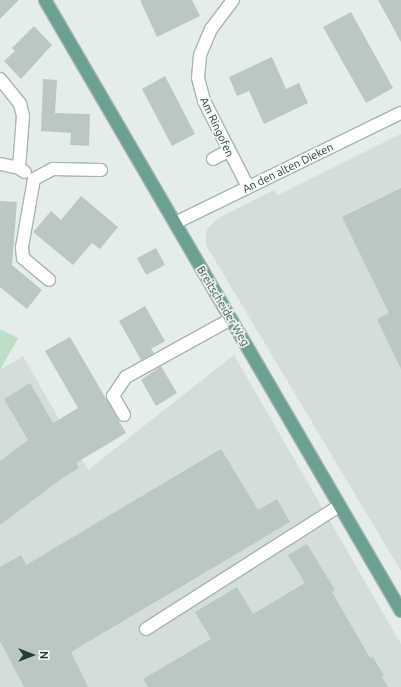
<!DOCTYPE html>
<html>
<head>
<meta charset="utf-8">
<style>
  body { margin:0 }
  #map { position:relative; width:401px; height:687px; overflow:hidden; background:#e5edea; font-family:Ubuntu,sans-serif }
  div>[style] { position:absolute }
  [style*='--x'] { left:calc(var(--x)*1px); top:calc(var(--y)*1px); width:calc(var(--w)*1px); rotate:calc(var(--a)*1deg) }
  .built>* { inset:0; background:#d3ddd9 }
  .green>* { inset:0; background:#c0ddc7 }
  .building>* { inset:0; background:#bbc8c2 }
  .roads { filter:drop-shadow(1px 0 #a8b5b1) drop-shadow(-1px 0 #a8b5b1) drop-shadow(0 1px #a8b5b1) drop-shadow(0 -1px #a8b5b1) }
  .minor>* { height:12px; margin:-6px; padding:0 6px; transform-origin:6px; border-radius:6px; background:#fff }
  .major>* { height:12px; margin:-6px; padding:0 6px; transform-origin:6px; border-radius:6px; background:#6ca092 }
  span { translate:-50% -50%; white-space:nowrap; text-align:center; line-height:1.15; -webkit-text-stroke:3.5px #f6faf8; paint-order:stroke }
  .street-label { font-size:11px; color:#253f37 }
  .north { position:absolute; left:12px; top:635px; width:40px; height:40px; -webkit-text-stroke:3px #f6faf8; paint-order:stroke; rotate:90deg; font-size:11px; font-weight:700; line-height:16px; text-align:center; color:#253f37 }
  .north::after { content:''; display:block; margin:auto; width:14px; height:18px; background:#253f37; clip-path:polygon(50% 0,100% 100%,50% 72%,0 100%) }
</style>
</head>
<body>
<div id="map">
  <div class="built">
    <i style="clip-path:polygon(401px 134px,401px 571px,206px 245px,206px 230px,217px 219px,274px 190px,278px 195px)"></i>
    <i style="clip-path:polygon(234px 355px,401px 644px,401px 687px,0 687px,0 370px,23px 356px,88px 470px)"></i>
  </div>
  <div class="green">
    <i style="clip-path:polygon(0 329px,18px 338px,0 370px)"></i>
  </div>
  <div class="building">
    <i style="clip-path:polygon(0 0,19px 0,0 19px)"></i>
    <i style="clip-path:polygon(140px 0,192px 0,200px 16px,157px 37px)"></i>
    <i style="clip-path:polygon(378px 0,401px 0,401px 42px)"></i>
    <i style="clip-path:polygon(351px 12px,393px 88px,366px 103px,323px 27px)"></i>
    <i style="clip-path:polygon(34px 26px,52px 45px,21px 79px,4px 61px,15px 51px,12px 48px)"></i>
    <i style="clip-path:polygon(272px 57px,286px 89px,299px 83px,308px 103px,264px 124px,249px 91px,237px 96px,229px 77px)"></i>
    <i style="clip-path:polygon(165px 76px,195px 134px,172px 146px,142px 89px)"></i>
    <i style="clip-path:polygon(43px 79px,57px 80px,55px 113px,90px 114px,89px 146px,70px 145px,71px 133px,41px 131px)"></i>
    <i style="clip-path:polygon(401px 188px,401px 369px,377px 319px,389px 313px,342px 217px)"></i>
    <i style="clip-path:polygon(81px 196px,118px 227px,100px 249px,92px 243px,73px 265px,33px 232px,51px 211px,61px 220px)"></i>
    <i style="clip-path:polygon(0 201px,17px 202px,12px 265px,42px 290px,27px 309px,0 287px)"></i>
    <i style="clip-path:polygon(156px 248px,165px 265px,146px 275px,137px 258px)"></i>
    <i style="clip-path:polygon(145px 306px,165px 341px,151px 349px,154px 353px,141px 360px,119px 321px)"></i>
    <i style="clip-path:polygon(70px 337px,126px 433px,76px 463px,79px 468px,61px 479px,0 525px,0 461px,28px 440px,4px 399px,30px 383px,53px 423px,78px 408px,45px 351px)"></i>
    <i style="clip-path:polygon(161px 366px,177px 393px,156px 406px,141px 380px)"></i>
    <i style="clip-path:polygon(221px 449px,258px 510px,277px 499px,290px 522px,71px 652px,88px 687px,24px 687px,0 641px,0 567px,21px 555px,26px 565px)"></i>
    <i style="clip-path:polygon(307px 544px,335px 590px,332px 592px,370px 658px,373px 657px,384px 676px,382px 677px,388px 687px,148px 687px,143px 679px,211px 639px,195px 612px,237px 587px,253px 614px,305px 583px,288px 555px)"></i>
  </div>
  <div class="roads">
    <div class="minor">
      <i style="--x:233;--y:0;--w:36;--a:127"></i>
      <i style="--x:211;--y:29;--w:28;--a:113"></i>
      <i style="--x:200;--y:55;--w:23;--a:95"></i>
      <i style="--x:198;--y:78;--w:24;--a:75"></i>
      <i style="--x:204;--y:101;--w:97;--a:62.9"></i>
      <i style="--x:0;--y:79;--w:32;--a:51"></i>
      <i style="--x:20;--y:104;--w:12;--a:76"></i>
      <i style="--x:23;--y:116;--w:52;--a:94.4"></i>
      <i style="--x:213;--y:159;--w:17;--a:-28"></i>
      <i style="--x:0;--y:164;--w:19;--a:12"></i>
      <i style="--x:19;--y:168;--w:7;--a:34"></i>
      <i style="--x:34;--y:179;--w:69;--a:100"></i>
      <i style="--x:22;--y:247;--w:11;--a:85"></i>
      <i style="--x:23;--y:258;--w:34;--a:40"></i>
      <i style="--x:34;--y:179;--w:21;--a:-28"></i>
      <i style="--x:53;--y:169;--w:48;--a:1.2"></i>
      <i style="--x:175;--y:223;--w:251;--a:-26"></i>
      <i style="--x:124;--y:415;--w:22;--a:-120"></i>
      <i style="--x:113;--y:396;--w:23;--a:-56"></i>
      <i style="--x:126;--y:377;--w:120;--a:-28.9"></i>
      <i style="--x:146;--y:629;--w:229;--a:-32.5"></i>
    </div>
    <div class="major">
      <i style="--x:45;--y:0;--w:707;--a:59.77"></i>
    </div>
  </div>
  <div class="street-label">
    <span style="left:217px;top:127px;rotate:65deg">Am Ringofen</span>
    <span style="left:288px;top:168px;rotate:-26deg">An den alten Dieken</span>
    <span style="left:223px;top:306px;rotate:59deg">Breitscheider Weg</span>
  </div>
  <div class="north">N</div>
</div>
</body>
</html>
